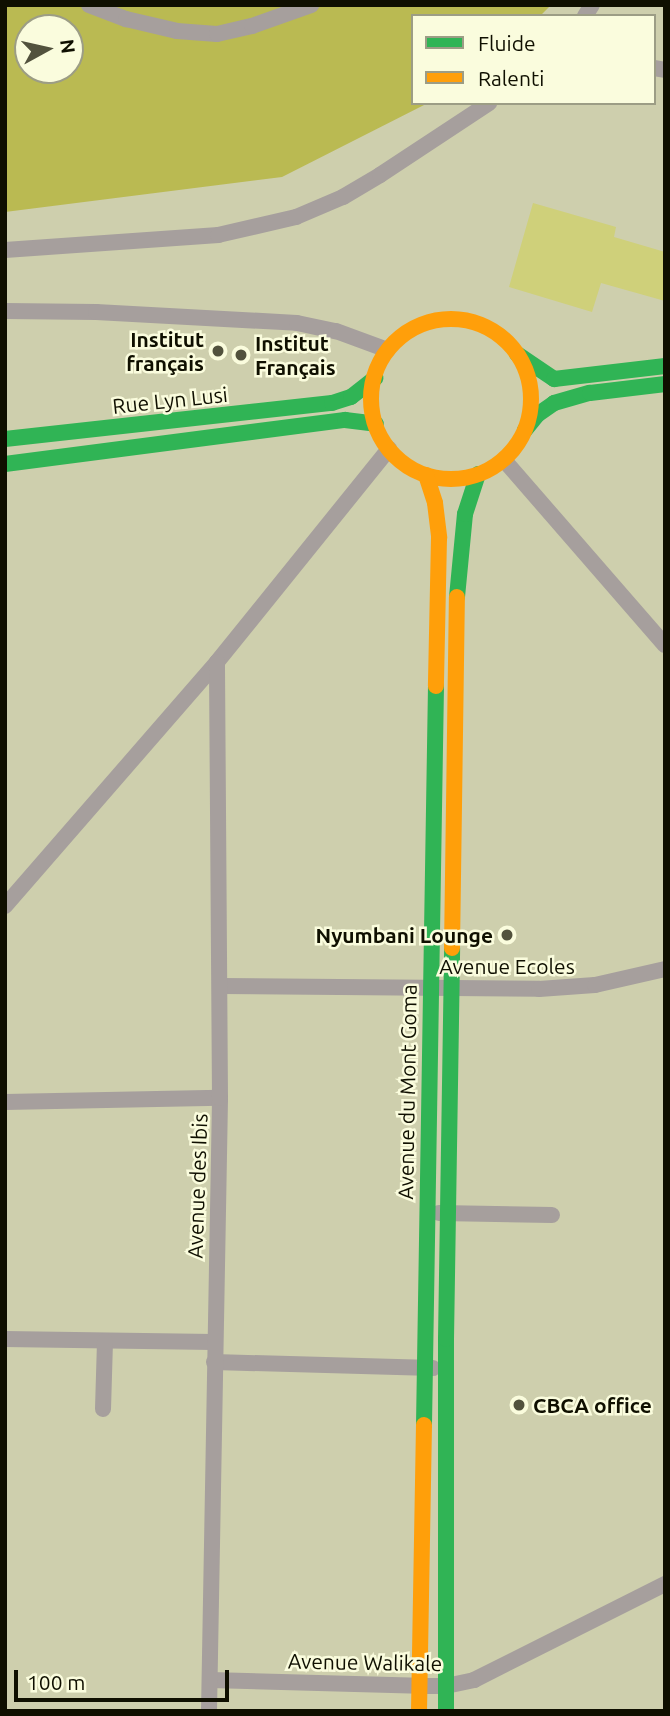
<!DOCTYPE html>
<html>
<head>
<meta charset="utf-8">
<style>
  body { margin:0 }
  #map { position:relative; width:670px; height:1716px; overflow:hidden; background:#cecfad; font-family:Ubuntu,sans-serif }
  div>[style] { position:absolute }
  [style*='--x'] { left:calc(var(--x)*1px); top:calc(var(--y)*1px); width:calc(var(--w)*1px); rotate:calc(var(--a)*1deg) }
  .green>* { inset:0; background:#cfd07a }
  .forest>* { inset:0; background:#baba52 }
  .street>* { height:16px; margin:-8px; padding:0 8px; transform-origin:8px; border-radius:8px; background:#a69f9d }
  .fast>* { height:16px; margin:-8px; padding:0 8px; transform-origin:8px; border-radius:8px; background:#30b455 }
  .slow>* { height:16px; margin:-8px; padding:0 8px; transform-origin:8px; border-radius:8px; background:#ff9f0a }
  .slow>.ring { margin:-8px; padding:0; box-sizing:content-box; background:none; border:16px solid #ff9f0a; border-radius:50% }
  .dots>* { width:19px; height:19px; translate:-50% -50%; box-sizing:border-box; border:4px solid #fafcdd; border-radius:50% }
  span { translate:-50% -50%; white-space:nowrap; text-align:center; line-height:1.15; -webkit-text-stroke:5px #fafcdd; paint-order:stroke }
  .poi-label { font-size:21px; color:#0f0f00; font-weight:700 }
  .right { translate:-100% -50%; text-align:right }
  .left { translate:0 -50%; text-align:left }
  .street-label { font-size:21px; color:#0f0f00 }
  .frame { position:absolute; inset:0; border:7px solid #0f0f00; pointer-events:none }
  .legend { position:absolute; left:411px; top:14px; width:245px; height:91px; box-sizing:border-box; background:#fafcdd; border:2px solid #9c9d85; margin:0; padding:9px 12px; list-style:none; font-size:21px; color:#0f0f00 }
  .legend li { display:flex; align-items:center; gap:14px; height:35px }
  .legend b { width:35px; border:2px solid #9c9d85 }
  .north { position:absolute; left:14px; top:14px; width:70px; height:70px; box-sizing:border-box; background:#fafcdd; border:2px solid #9c9d85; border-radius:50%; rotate:82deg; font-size:19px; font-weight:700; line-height:28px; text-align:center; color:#0f0f00 }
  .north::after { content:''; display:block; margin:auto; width:24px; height:32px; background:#52523d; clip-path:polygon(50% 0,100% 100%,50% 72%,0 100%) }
  .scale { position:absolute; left:14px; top:1670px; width:215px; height:32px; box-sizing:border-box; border:4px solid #0f0f00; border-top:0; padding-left:9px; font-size:21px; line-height:24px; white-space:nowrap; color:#0f0f00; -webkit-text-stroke:5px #fafcdd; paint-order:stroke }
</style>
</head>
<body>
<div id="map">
  <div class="green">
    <i style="clip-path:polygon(533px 203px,616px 227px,614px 237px,665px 252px,665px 301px,601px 283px,592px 312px,509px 287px)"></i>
  </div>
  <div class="forest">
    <i style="clip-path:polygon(evenodd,5px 5px,551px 5px,540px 16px,413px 16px,413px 103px,428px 103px,282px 177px,5px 212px,5px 5px,28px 28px,70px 28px,70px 70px,28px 70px,28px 28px)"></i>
  </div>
  <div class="street">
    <i style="--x:89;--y:5;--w:40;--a:21"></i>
    <i style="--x:126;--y:19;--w:52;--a:13.2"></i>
    <i style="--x:177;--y:31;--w:40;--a:4.3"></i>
    <i style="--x:217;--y:34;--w:36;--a:-13"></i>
    <i style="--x:252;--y:26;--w:63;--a:-19.6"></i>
    <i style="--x:585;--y:16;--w:13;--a:-58"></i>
    <i style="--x:654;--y:68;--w:11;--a:10"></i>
    <i style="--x:5;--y:250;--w:214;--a:-4"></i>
    <i style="--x:218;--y:235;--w:80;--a:-13"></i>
    <i style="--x:296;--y:217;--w:51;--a:-23.1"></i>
    <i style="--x:343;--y:197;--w:43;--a:-30.7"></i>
    <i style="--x:380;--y:175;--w:131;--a:-33.4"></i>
    <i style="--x:5;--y:311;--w:91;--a:0.6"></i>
    <i style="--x:96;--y:312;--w:201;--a:3.1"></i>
    <i style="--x:297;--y:323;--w:40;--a:12"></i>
    <i style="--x:336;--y:331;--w:55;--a:20.1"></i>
    <i style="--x:504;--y:460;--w:245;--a:49"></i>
    <i style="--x:5;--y:906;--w:323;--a:-49"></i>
    <i style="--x:217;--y:662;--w:274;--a:-51.1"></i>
    <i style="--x:221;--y:986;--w:318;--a:0.5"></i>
    <i style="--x:539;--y:989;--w:56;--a:-4.1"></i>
    <i style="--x:595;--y:985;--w:72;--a:-12.9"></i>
    <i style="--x:5;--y:1102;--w:215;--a:-1.1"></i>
    <i style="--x:439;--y:1213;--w:113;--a:1"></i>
    <i style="--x:5;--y:1339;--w:208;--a:0.8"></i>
    <i style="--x:214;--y:1362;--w:219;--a:1.6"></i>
    <i style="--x:103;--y:1409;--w:68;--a:-88.3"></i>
    <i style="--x:210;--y:1680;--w:209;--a:1.6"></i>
    <i style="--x:419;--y:1686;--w:27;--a:0"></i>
    <i style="--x:446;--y:1686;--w:29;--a:-12"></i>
    <i style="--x:474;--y:1680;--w:214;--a:-26.7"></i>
    <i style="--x:209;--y:1711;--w:613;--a:-88.97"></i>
    <i style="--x:220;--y:1098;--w:436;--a:-90.4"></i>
  </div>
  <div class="fast">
    <i style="--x:517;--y:354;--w:45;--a:34"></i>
    <i style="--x:554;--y:379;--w:112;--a:-6.7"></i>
    <i style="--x:525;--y:430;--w:19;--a:-51"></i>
    <i style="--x:537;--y:415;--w:21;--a:-35"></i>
    <i style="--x:554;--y:403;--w:37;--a:-16"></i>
    <i style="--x:590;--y:393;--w:76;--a:-6.8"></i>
    <i style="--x:5;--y:439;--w:329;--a:-6.3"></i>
    <i style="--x:332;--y:403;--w:20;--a:-18"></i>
    <i style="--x:351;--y:397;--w:31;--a:-38"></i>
    <i style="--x:5;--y:464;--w:343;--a:-7.4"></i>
    <i style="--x:345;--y:420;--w:31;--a:7"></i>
    <i style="--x:457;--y:597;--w:83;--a:-84.5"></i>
    <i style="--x:465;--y:514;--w:42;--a:-72"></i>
    <i style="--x:424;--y:1425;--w:739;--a:-89.07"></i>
    <i style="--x:446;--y:1711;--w:372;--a:-90"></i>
    <i style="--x:446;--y:1339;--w:391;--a:-89.1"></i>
  </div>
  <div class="slow">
    <i class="ring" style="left:371px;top:319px;width:144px;height:144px"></i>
    <i style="--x:426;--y:475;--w:29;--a:72"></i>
    <i style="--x:435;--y:503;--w:35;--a:83"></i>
    <i style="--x:439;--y:538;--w:148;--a:91.2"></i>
    <i style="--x:452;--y:948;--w:351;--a:-89.2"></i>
    <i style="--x:419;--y:1711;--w:286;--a:-89"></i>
  </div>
  <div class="dots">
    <i style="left:218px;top:351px;background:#52523d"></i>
    <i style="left:241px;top:355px;background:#52523d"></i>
    <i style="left:507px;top:935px;background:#52523d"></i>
    <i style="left:519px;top:1405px;background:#52523d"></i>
  </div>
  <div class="poi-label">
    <span class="right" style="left:204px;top:351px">Institut<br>français</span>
    <span class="left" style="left:255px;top:355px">Institut<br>Français</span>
    <span class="right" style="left:493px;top:935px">Nyumbani Lounge</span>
    <span class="left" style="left:533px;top:1405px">CBCA office</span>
  </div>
  <div class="street-label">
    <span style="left:170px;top:400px;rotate:-6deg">Rue Lyn Lusi</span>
    <span style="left:507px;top:966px">Avenue Ecoles</span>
    <span style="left:407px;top:1092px;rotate:-89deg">Avenue du Mont Goma</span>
    <span style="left:197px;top:1186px;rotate:-88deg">Avenue des Ibis</span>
    <span style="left:365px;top:1662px;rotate:1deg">Avenue Walikale</span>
  </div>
  <div class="frame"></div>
  <ul class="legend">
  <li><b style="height:9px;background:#30b455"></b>Fluide</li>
  <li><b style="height:9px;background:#ff9f0a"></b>Ralenti</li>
  </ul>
  <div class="north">N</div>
  <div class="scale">100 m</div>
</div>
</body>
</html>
